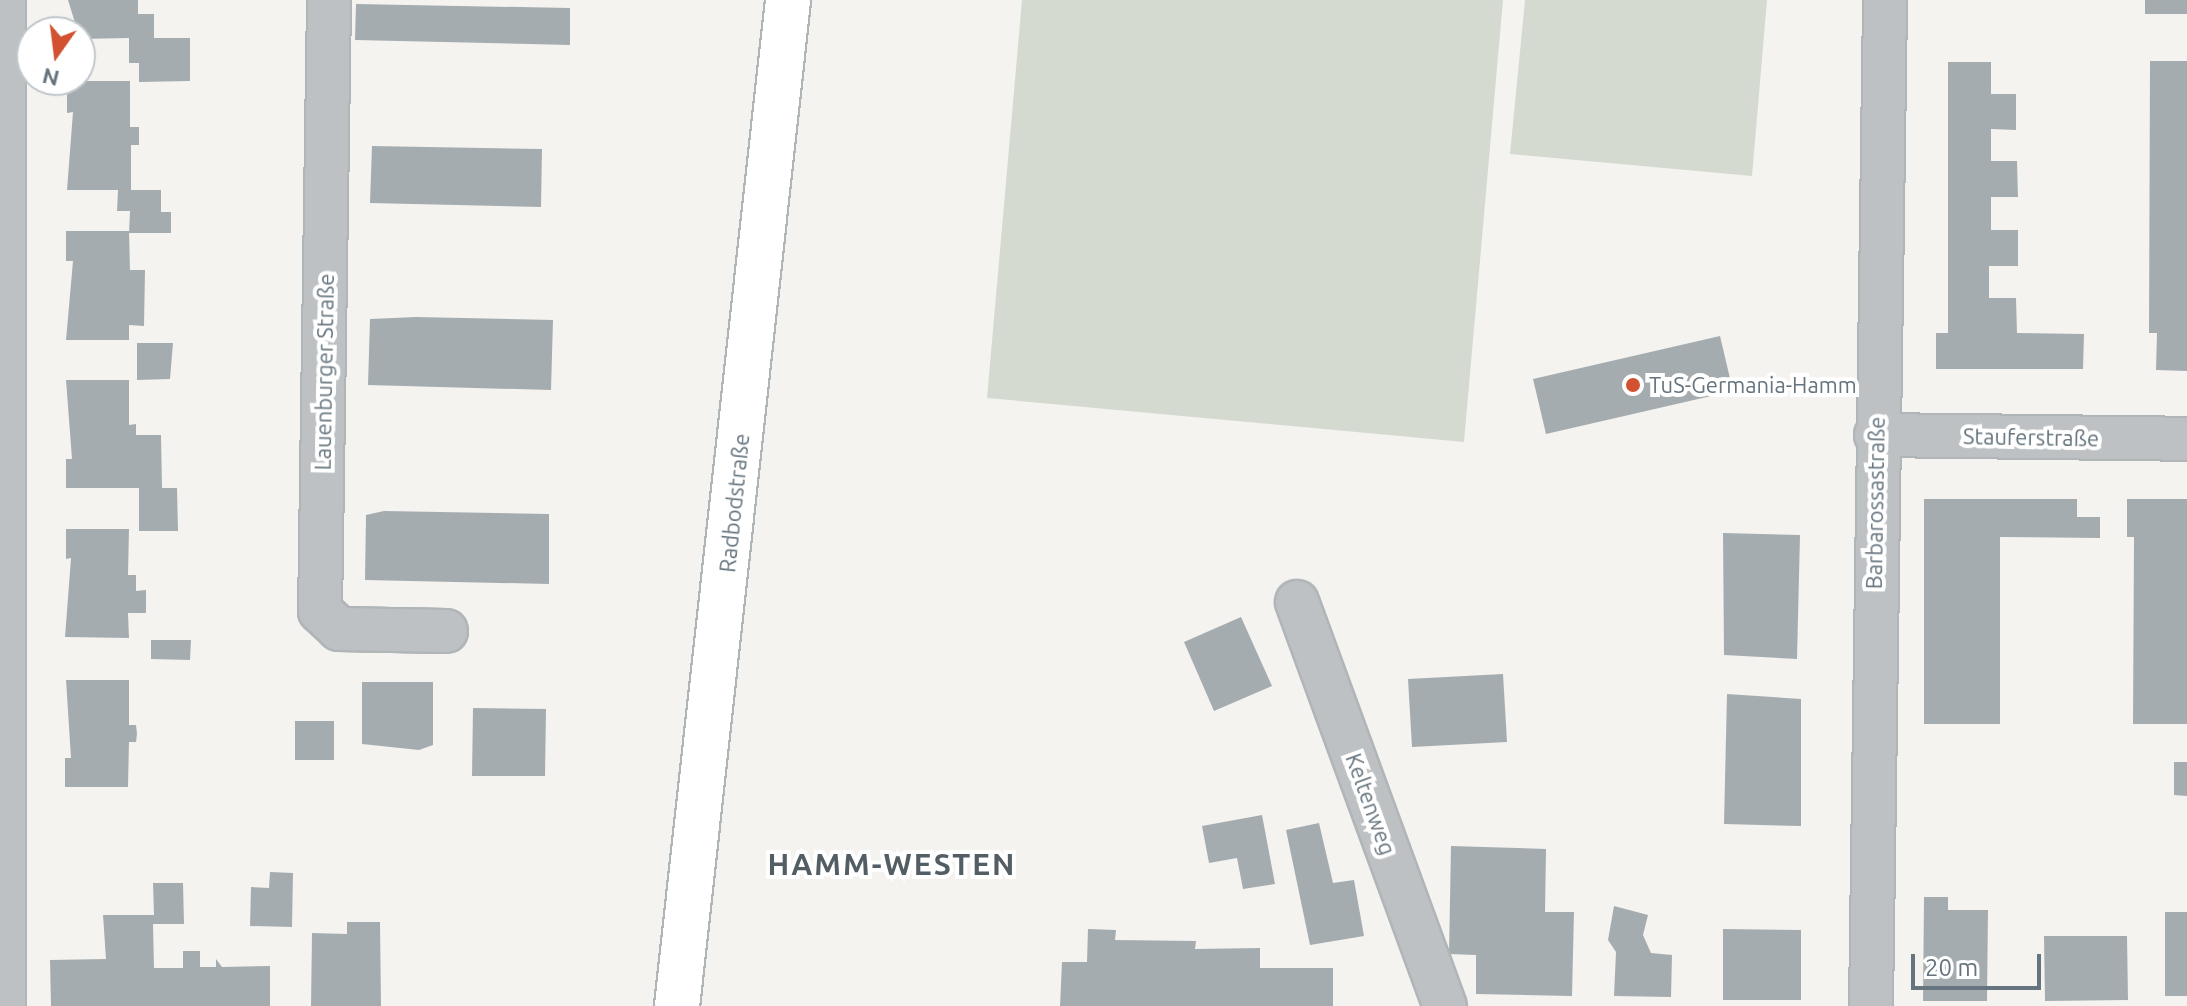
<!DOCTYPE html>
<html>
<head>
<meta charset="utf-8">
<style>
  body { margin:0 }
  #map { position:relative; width:2187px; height:1006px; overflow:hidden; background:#f4f3f0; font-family:Ubuntu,sans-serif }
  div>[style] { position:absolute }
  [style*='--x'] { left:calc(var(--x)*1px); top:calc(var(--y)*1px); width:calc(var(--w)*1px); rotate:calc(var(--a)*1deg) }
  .green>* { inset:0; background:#d5dad1 }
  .building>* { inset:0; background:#a5acb0 }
  .roads { filter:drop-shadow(2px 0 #b0b5b8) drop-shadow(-2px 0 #b0b5b8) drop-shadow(0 2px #b0b5b8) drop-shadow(0 -2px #b0b5b8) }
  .street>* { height:42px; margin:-21px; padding:0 21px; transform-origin:21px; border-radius:21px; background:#bdc1c4 }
  .secondary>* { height:44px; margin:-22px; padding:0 22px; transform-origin:22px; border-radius:22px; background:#fff }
  .dots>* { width:22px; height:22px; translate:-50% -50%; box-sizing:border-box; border:4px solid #fff; border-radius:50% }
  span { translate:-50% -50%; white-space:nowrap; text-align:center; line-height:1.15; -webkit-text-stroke:8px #fff; paint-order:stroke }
  .street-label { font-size:22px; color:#65747e }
  .poi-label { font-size:22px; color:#65747e }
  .left { translate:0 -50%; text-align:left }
  .district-label { font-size:30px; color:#525d64; font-weight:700; letter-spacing:2px }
  .north { position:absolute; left:16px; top:16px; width:80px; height:80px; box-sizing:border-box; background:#fff; border:2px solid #c1c7cb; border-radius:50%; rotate:194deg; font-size:22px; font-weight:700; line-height:32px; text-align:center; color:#65747e }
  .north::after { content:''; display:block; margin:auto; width:28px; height:36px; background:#d25131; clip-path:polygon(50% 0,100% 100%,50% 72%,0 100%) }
  .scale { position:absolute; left:1911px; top:954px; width:130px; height:36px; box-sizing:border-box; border:4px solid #65747e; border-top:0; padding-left:10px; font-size:24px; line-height:28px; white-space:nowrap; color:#65747e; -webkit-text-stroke:6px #fff; paint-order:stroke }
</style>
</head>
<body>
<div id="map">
  <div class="green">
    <i style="clip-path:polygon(1022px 0,1503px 0,1464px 442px,987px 398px)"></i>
    <i style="clip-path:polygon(1525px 0,1767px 0,1752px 176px,1510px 154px)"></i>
  </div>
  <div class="building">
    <i style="clip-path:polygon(68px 0,138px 0,138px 14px,154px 14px,154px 38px,190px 38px,190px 81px,139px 82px,139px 63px,129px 63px,129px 38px,80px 39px)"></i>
    <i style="clip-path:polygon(2145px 0,2187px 0,2187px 14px,2145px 14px)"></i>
    <i style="clip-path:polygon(356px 4px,570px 8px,570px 45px,355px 40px)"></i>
    <i style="clip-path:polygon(2150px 61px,2187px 61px,2187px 371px,2156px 370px,2157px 333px,2149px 333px)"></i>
    <i style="clip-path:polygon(1948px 62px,1991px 62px,1991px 94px,2016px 94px,2016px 130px,1991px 129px,1991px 161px,2017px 161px,2018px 197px,1991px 197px,1991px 230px,2018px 230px,2018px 266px,1989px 266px,1989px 298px,2016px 298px,2017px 333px,2084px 334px,2083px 369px,1936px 369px,1936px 333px,1948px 333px)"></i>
    <i style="clip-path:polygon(67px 81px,130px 81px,130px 127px,139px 127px,139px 145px,131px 145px,131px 190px,161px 190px,161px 212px,171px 212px,171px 233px,129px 233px,130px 211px,117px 211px,118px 190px,67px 190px,73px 112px,67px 113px)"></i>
    <i style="clip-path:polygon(372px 146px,542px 149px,541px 207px,370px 203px)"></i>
    <i style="clip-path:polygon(66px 231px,129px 231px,130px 270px,145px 270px,144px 326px,129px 325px,129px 340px,66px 340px,73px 261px,66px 261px)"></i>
    <i style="clip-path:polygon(416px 317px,553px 320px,551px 390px,368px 385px,370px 319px)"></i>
    <i style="clip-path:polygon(1720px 336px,1733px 391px,1546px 434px,1533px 379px)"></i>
    <i style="clip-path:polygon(137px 343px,173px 343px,170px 379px,137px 380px)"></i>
    <i style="clip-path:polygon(66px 380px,129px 380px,129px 425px,136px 424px,136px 435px,161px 435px,162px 488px,177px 488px,178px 531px,139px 531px,139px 488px,66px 488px,66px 459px,72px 459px)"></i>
    <i style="clip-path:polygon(1924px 499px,2077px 499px,2077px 517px,2100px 517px,2100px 538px,2000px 537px,2000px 724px,1924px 724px)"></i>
    <i style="clip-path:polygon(2127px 499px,2187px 499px,2187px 724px,2133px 724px,2134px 537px,2127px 537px)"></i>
    <i style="clip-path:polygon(384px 511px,549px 514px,549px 584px,365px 580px,366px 515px)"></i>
    <i style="clip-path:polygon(66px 529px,129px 529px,128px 575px,136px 575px,136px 591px,146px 590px,146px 613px,128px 613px,129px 638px,65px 637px,71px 558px,66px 559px)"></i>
    <i style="clip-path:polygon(1723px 533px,1800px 535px,1797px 659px,1724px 655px)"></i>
    <i style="clip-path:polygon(1241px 617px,1272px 686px,1214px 711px,1184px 642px)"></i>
    <i style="clip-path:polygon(151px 640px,191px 640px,190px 660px,151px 659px)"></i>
    <i style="clip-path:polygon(1503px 674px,1507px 742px,1412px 747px,1408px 679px)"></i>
    <i style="clip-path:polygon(66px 680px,129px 680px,129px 725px,136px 725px,137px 734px,136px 742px,129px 742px,128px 787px,65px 787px,65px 758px,71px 758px)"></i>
    <i style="clip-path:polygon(362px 682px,433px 682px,433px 745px,419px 750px,362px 744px)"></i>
    <i style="clip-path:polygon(1727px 694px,1801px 699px,1801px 826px,1724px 824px)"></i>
    <i style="clip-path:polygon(473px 708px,546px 709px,545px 776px,472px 776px)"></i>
    <i style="clip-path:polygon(295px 721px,334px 721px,334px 760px,295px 760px)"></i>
    <i style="clip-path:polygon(2174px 762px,2187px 762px,2187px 796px,2174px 795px)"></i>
    <i style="clip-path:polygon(1262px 815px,1275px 884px,1243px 889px,1237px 858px,1209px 863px,1202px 826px)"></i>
    <i style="clip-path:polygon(1319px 823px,1333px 883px,1354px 880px,1364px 936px,1310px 945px,1286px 830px)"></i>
    <i style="clip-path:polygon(1451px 846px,1546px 849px,1545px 912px,1574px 912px,1572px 996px,1476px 994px,1476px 955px,1449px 954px)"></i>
    <i style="clip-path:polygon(270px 872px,293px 873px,292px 927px,250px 926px,251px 887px,269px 888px)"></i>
    <i style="clip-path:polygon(153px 883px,183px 883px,184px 924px,153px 924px,154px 968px,183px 968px,183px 951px,200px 951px,200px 967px,216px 967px,216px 959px,222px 967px,270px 966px,270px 1006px,51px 1006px,50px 960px,106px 959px,103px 915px,154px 915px)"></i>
    <i style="clip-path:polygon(1924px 897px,1948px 897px,1948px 910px,1988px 910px,1987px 1001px,1923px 1001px)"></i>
    <i style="clip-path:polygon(1614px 906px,1648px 915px,1643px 935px,1651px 953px,1672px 955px,1671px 997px,1614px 996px,1616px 952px,1608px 940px)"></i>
    <i style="clip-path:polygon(2165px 912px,2187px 912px,2187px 996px,2165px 996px)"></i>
    <i style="clip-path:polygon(347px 922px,380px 922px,381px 1006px,311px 1006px,312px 933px,347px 934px)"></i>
    <i style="clip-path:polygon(1088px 929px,1116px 930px,1115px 940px,1196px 941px,1195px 949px,1260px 948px,1260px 968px,1333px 968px,1333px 1006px,1060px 1006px,1062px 962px,1087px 962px)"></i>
    <i style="clip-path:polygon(1723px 929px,1801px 930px,1801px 1000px,1723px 1000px)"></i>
    <i style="clip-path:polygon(2044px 936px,2127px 936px,2128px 1000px,2045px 1001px)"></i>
  </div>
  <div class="roads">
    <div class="street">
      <i style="--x:329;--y:0;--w:611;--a:90.84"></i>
      <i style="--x:320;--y:611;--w:26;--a:43"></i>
      <i style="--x:339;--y:629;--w:107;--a:1.1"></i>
      <i style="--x:1876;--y:435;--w:311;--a:0.7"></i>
      <i style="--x:1297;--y:602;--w:430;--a:69.9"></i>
      <i style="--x:4;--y:1006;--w:1006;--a:-90"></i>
      <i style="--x:1871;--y:1006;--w:1006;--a:-89.2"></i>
    </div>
    <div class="secondary">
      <i style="--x:677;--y:1006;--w:1012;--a:-83.7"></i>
    </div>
  </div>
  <div class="dots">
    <i style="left:1633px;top:385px;background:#d25131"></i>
  </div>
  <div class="street-label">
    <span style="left:324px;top:372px;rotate:-89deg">Lauenburger Straße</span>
    <span style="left:2031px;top:437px;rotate:1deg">Stauferstraße</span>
    <span style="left:734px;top:503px;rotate:-84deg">Radbodstraße</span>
    <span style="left:1875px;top:503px;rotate:-89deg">Barbarossastraße</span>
    <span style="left:1371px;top:804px;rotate:70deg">Keltenweg</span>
  </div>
  <div class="poi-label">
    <span class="left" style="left:1649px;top:385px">TuS-Germania-Hamm</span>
  </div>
  <div class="district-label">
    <span style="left:892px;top:864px">HAMM-WESTEN</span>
  </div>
  <div class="north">N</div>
  <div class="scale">20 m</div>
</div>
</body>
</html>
